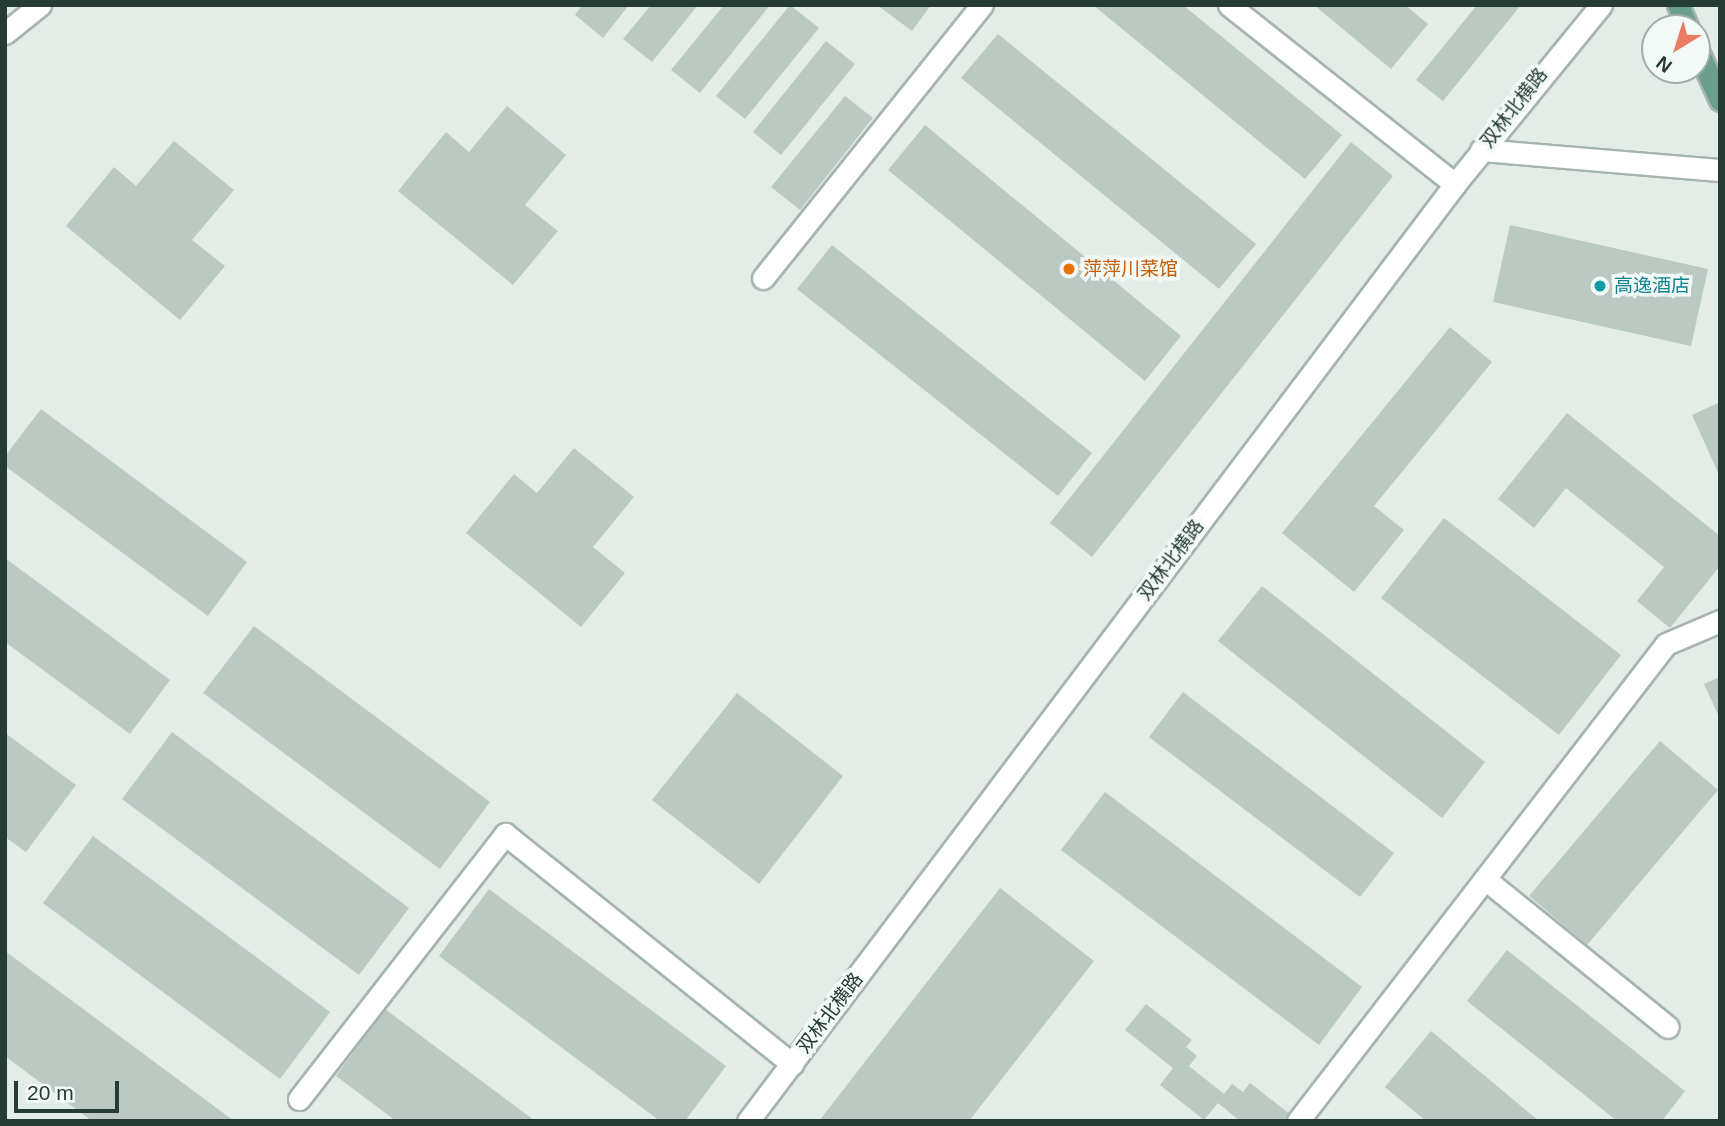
<!DOCTYPE html>
<html>
<head>
<meta charset="utf-8">
<style>
  body { margin:0 }
  #map { position:relative; width:1725px; height:1126px; overflow:hidden; background:#e3ece7; font-family:Arial,"Noto Sans SC",sans-serif }
  div>[style] { position:absolute }
  [style*='--x'] { left:calc(var(--x)*1px); top:calc(var(--y)*1px); width:calc(var(--w)*1px); rotate:calc(var(--a)*1deg) }
  .building>* { inset:0; background:#bbc9c3 }
  .roads { filter:drop-shadow(2px 0 #a6b4ae) drop-shadow(-2px 0 #a6b4ae) drop-shadow(0 2px #a6b4ae) drop-shadow(0 -2px #a6b4ae) }
  .minor>* { height:21px; margin:-10.5px; padding:0 10.5px; transform-origin:10.5px; border-radius:10.5px; background:#fff }
  .major>* { height:21px; margin:-10.5px; padding:0 10.5px; transform-origin:10.5px; border-radius:10.5px; background:#6a9f8e }
  .dots>* { width:19px; height:19px; translate:-50% -50%; box-sizing:border-box; border:4px solid #f3f9f6; border-radius:50% }
  span { translate:-50% -50%; white-space:nowrap; text-align:center; line-height:1.15; -webkit-text-stroke:7px #f3f9f6; paint-order:stroke }
  .street-label { font-size:19px; color:#243c34 }
  .food-label { font-size:19px; color:#c56008 }
  .left { translate:0 -50%; text-align:left }
  .culture-label { font-size:19px; color:#0d838f }
  .frame { position:absolute; inset:0; border:7px solid #243c34; pointer-events:none }
  .north { position:absolute; left:1641px; top:14px; width:70px; height:70px; box-sizing:border-box; background:#f3f9f6; border:2px solid #a0ada8; border-radius:50%; rotate:218deg; font-size:19px; font-weight:700; line-height:28px; text-align:center; color:#243c34 }
  .north::after { content:''; display:block; margin:auto; width:24px; height:32px; background:#e97d64; clip-path:polygon(50% 0,100% 100%,50% 72%,0 100%) }
  .scale { position:absolute; left:14px; top:1081px; width:105px; height:32px; box-sizing:border-box; border:4px solid #243c34; border-top:0; padding-left:9px; font-size:21px; line-height:24px; white-space:nowrap; color:#243c34; -webkit-text-stroke:5px #f3f9f6; paint-order:stroke }
</style>
</head>
<body>
<div id="map">
  <div class="building">
    <i style="clip-path:polygon(582px 5px,629px 5px,603px 38px,575px 15px)"></i>
    <i style="clip-path:polygon(651px 5px,698px 5px,652px 62px,623px 39px)"></i>
    <i style="clip-path:polygon(724px 5px,770px 5px,700px 93px,671px 70px)"></i>
    <i style="clip-path:polygon(790px 5px,819px 28px,745px 119px,716px 96px)"></i>
    <i style="clip-path:polygon(877px 5px,931px 5px,912px 31px)"></i>
    <i style="clip-path:polygon(1093px 5px,1183px 5px,1342px 135px,1305px 179px)"></i>
    <i style="clip-path:polygon(1314px 5px,1405px 5px,1428px 24px,1391px 69px)"></i>
    <i style="clip-path:polygon(1477px 5px,1521px 5px,1443px 101px,1416px 80px)"></i>
    <i style="clip-path:polygon(998px 34px,1256px 244px,1219px 289px,961px 78px)"></i>
    <i style="clip-path:polygon(826px 41px,855px 64px,781px 155px,753px 132px)"></i>
    <i style="clip-path:polygon(845px 96px,873px 118px,800px 210px,771px 187px)"></i>
    <i style="clip-path:polygon(507px 106px,566px 155px,525px 205px,558px 231px,513px 285px,398px 191px,446px 132px,469px 152px)"></i>
    <i style="clip-path:polygon(925px 125px,1181px 336px,1145px 381px,888px 170px)"></i>
    <i style="clip-path:polygon(174px 141px,234px 190px,192px 240px,225px 266px,180px 320px,66px 226px,114px 167px,136px 186px)"></i>
    <i style="clip-path:polygon(1351px 142px,1393px 176px,1092px 557px,1050px 523px)"></i>
    <i style="clip-path:polygon(1510px 225px,1708px 269px,1691px 346px,1493px 302px)"></i>
    <i style="clip-path:polygon(832px 245px,1092px 453px,1058px 496px,797px 289px)"></i>
    <i style="clip-path:polygon(1450px 327px,1492px 362px,1374px 506px,1404px 530px,1354px 592px,1282px 533px)"></i>
    <i style="clip-path:polygon(1720px 402px,1720px 477px,1692px 415px)"></i>
    <i style="clip-path:polygon(41px 409px,247px 562px,208px 616px,5px 466px,5px 456px)"></i>
    <i style="clip-path:polygon(1567px 413px,1720px 536px,1720px 566px,1670px 628px,1637px 601px,1664px 567px,1566px 488px,1534px 528px,1498px 499px)"></i>
    <i style="clip-path:polygon(574px 448px,634px 497px,593px 547px,625px 573px,581px 627px,466px 533px,514px 474px,537px 493px)"></i>
    <i style="clip-path:polygon(1444px 518px,1621px 655px,1559px 735px,1381px 598px)"></i>
    <i style="clip-path:polygon(5px 558px,170px 680px,130px 734px,5px 642px)"></i>
    <i style="clip-path:polygon(1262px 586px,1485px 762px,1442px 818px,1218px 641px)"></i>
    <i style="clip-path:polygon(254px 626px,490px 802px,440px 869px,203px 693px)"></i>
    <i style="clip-path:polygon(1720px 677px,1720px 719px,1704px 684px)"></i>
    <i style="clip-path:polygon(1183px 692px,1394px 853px,1360px 897px,1149px 737px)"></i>
    <i style="clip-path:polygon(737px 693px,843px 776px,759px 884px,652px 800px)"></i>
    <i style="clip-path:polygon(172px 732px,409px 908px,359px 975px,122px 799px)"></i>
    <i style="clip-path:polygon(5px 733px,76px 785px,26px 852px,5px 837px)"></i>
    <i style="clip-path:polygon(1660px 741px,1718px 790px,1587px 945px,1529px 896px)"></i>
    <i style="clip-path:polygon(1105px 792px,1362px 987px,1319px 1045px,1061px 850px)"></i>
    <i style="clip-path:polygon(93px 836px,330px 1012px,280px 1079px,43px 903px)"></i>
    <i style="clip-path:polygon(1000px 888px,1094px 961px,969px 1121px,819px 1121px)"></i>
    <i style="clip-path:polygon(489px 889px,726px 1066px,685px 1121px,660px 1121px,439px 956px)"></i>
    <i style="clip-path:polygon(1507px 950px,1685px 1091px,1662px 1121px,1617px 1121px,1467px 1001px)"></i>
    <i style="clip-path:polygon(5px 951px,234px 1121px,92px 1121px,5px 1056px)"></i>
    <i style="clip-path:polygon(1146px 1004px,1192px 1040px,1186px 1047px,1197px 1056px,1189px 1066px,1224px 1094px,1232px 1084px,1243px 1092px,1250px 1083px,1291px 1115px,1286px 1121px,1240px 1121px,1218px 1103px,1204px 1120px,1160px 1085px,1173px 1068px,1125px 1030px)"></i>
    <i style="clip-path:polygon(385px 1009px,535px 1121px,396px 1121px,336px 1076px)"></i>
    <i style="clip-path:polygon(1431px 1031px,1539px 1121px,1426px 1121px,1385px 1087px)"></i>
  </div>
  <div class="roads">
    <div class="minor">
      <i style="--x:1229;--y:5;--w:288;--a:38.4"></i>
      <i style="--x:5;--y:33;--w:45;--a:-38.7"></i>
      <i style="--x:1481;--y:150;--w:240;--a:4.8"></i>
      <i style="--x:763;--y:278;--w:350;--a:-51.3"></i>
      <i style="--x:1485;--y:879;--w:235;--a:39"></i>
      <i style="--x:299;--y:1099;--w:336;--a:-52.1"></i>
      <i style="--x:505;--y:834;--w:368;--a:38.7"></i>
      <i style="--x:748;--y:1121;--w:1174;--a:-52.96"></i>
      <i style="--x:1455;--y:184;--w:231;--a:-50.8"></i>
      <i style="--x:1298;--y:1121;--w:602;--a:-52.35"></i>
      <i style="--x:1666;--y:644;--w:59;--a:-23.1"></i>
    </div>
    <div class="major">
      <i style="--x:1678;--y:5;--w:25;--a:67"></i>
      <i style="--x:1697;--y:49;--w:56;--a:65.7"></i>
    </div>
  </div>
  <div class="dots">
    <i style="left:1069px;top:269px;background:#e8710a"></i>
    <i style="left:1600px;top:286px;background:#0f9aa8"></i>
  </div>
  <div class="street-label">
    <span style="left:1514px;top:108px;rotate:-52deg">双林北横路</span>
    <span style="left:1171px;top:560px;rotate:-53deg">双林北横路</span>
    <span style="left:830px;top:1013px;rotate:-53deg">双林北横路</span>
  </div>
  <div class="food-label">
    <span class="left" style="left:1083px;top:269px">萍萍川菜馆</span>
  </div>
  <div class="culture-label">
    <span class="left" style="left:1614px;top:286px">高逸酒店</span>
  </div>
  <div class="frame"></div>
  <div class="north">N</div>
  <div class="scale">20 m</div>
</div>
</body>
</html>
